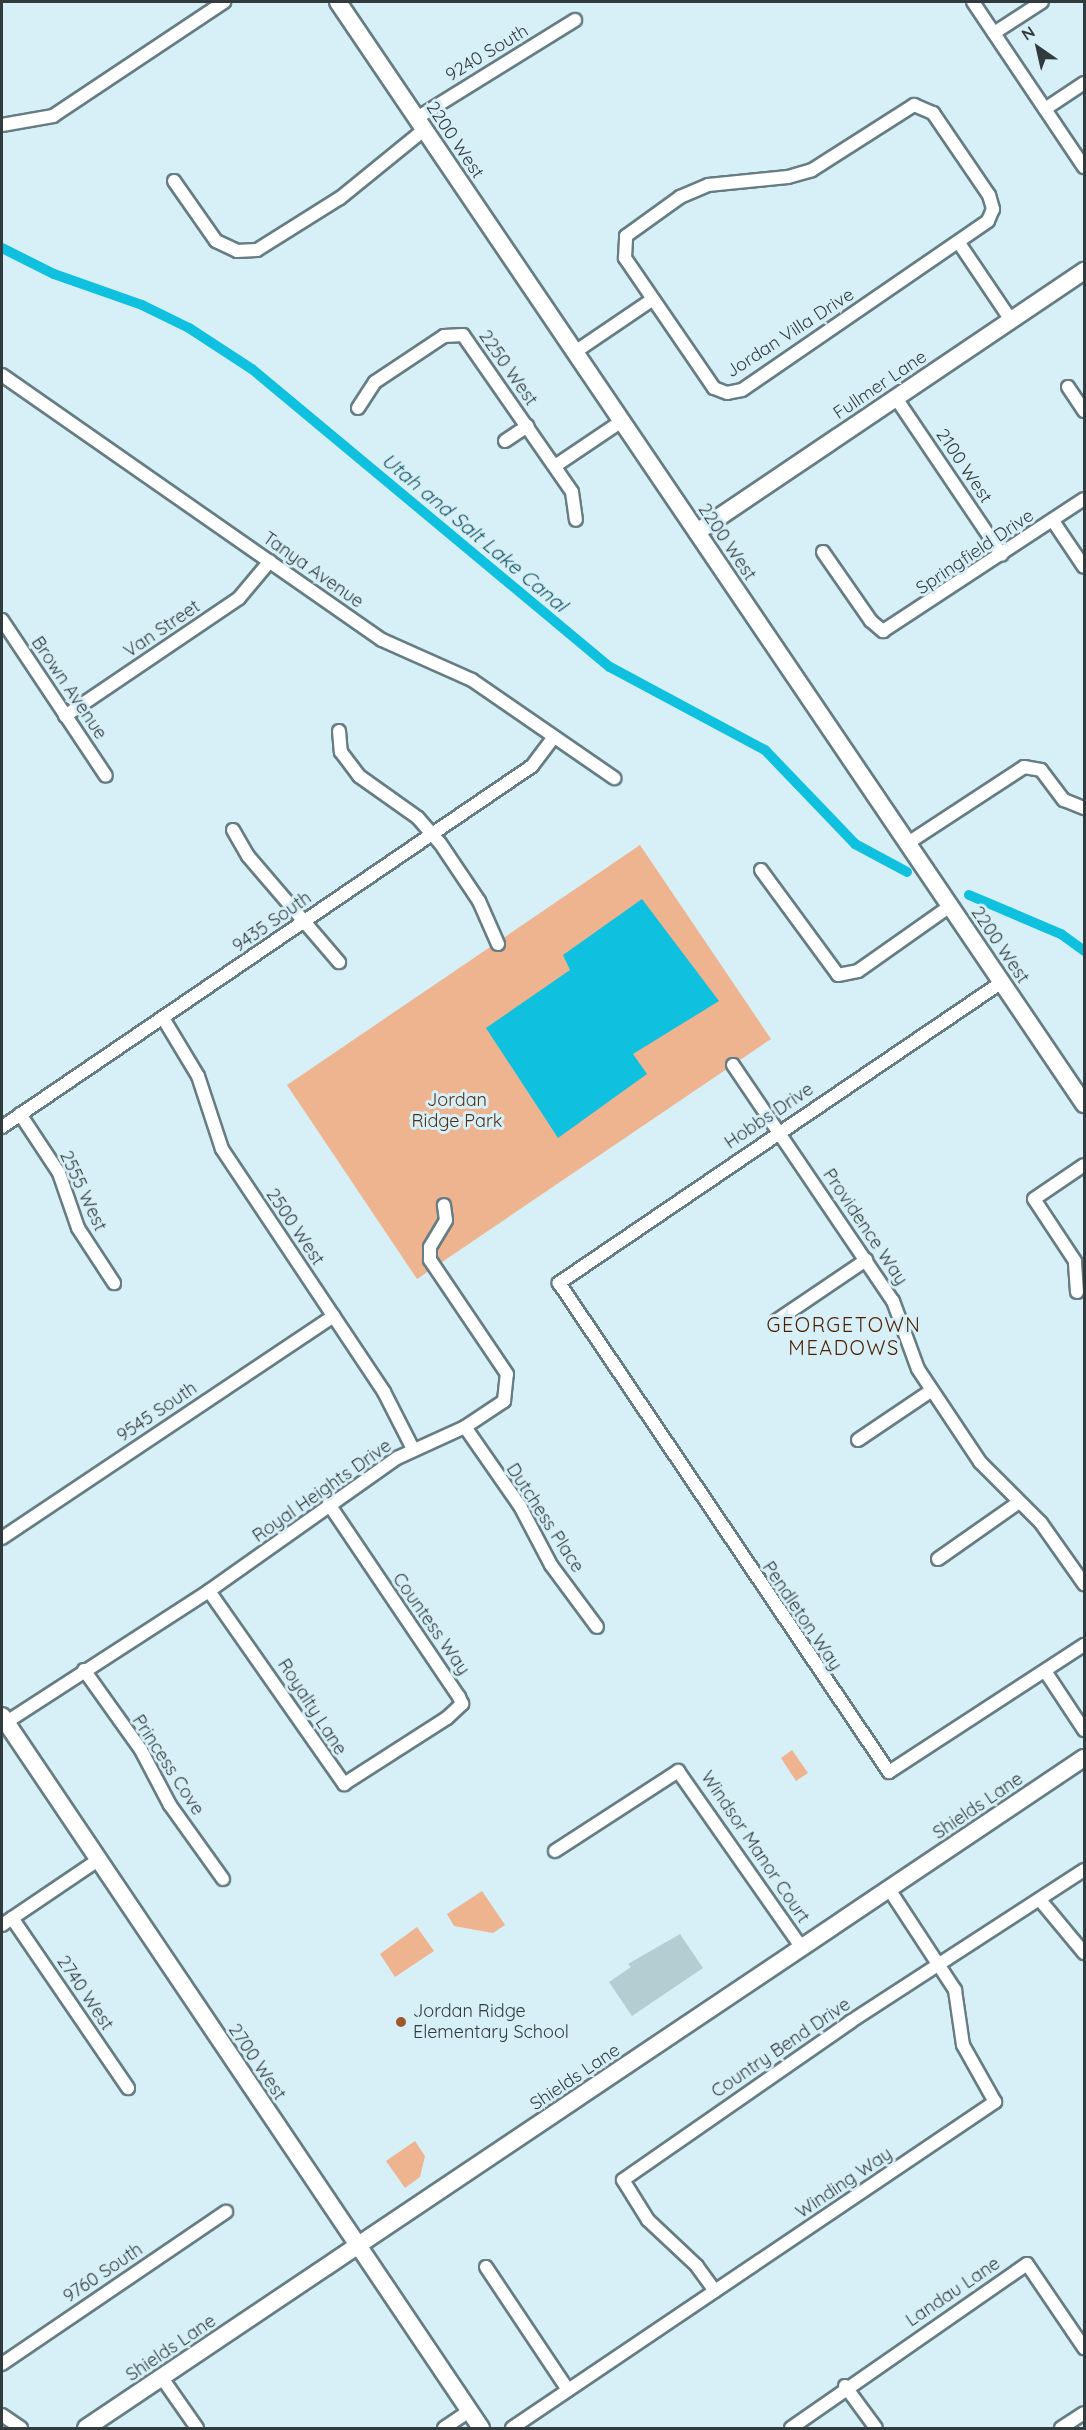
<!DOCTYPE html>
<html>
<head>
<meta charset="utf-8">
<style>
  body { margin:0 }
  #map { position:relative; width:1086px; height:2430px; overflow:hidden; background:#d7f0f7; font-family:Quicksand,sans-serif }
  div>[style] { position:absolute }
  [style*='--x'] { left:calc(var(--x)*1px); top:calc(var(--y)*1px); width:calc(var(--w)*1px); rotate:calc(var(--a)*1deg) }
  .green>* { inset:0; background:#eeb38f }
  .water>* { inset:0; background:#10c1df }
  .canal>* { height:10px; margin:-5px; padding:0 5px; transform-origin:5px; border-radius:5px; background:#10c1df }
  .building>* { inset:0; background:#b4cdd3 }
  .roads { filter:drop-shadow(2px 0 #667d83) drop-shadow(-2px 0 #667d83) drop-shadow(0 2px #667d83) drop-shadow(0 -2px #667d83) }
  .street>* { height:12px; margin:-6px; padding:0 6px; transform-origin:6px; border-radius:6px; background:#fff }
  .secondary>* { height:16px; margin:-8px; padding:0 8px; transform-origin:8px; border-radius:8px; background:#fff }
  .dots>* { width:16px; height:16px; translate:-50% -50%; box-sizing:border-box; border:3px solid #d7f0f7; border-radius:50% }
  span { translate:-50% -50%; white-space:nowrap; text-align:center; line-height:1.15; -webkit-text-stroke:6px #d7f0f7; paint-order:stroke }
  .street-label { font-size:18px; color:#313b3d }
  .park-label { font-size:18px; color:#532f18 }
  .poi-label { font-size:18px; color:#313b3d }
  .left { translate:0 -50%; text-align:left }
  .water-label { font-size:20px; color:#1a5764; font-style:italic }
  .neighbourhood-label { font-size:20px; color:#4b1f00; letter-spacing:1.5px }
  .frame { position:absolute; inset:0; border:3px solid #313b3d; pointer-events:none }
  .north { position:absolute; left:1008px; top:18px; width:60px; height:60px; -webkit-text-stroke:4px #d7f0f7; paint-order:stroke; rotate:326deg; font-size:16px; font-weight:700; line-height:24px; text-align:center; color:#313b3d }
  .north::after { content:''; display:block; margin:auto; width:21px; height:27px; background:#313b3d; clip-path:polygon(50% 0,100% 100%,50% 72%,0 100%) }
</style>
</head>
<body>
<div id="map">
  <div class="green">
    <i style="clip-path:polygon(640px 845px,771px 1039px,417px 1279px,287px 1085px)"></i>
    <i style="clip-path:polygon(792px 1750px,808px 1773px,796px 1781px,781px 1758px)"></i>
    <i style="clip-path:polygon(482px 1891px,505px 1925px,493px 1933px,454px 1926px,447px 1914px)"></i>
    <i style="clip-path:polygon(417px 1927px,434px 1951px,395px 1977px,380px 1954px)"></i>
    <i style="clip-path:polygon(415px 2141px,425px 2156px,420px 2177px,405px 2188px,386px 2161px)"></i>
  </div>
  <div class="water">
    <i style="clip-path:polygon(642px 899px,719px 1001px,633px 1054px,647px 1074px,558px 1138px,486px 1028px,570px 970px,563px 955px)"></i>
  </div>
  <div class="canal">
    <i style="--x:2;--y:248;--w:58;--a:26.6"></i>
    <i style="--x:54;--y:274;--w:93;--a:19.4"></i>
    <i style="--x:142;--y:305;--w:52;--a:26.1"></i>
    <i style="--x:189;--y:328;--w:75;--a:33.1"></i>
    <i style="--x:252;--y:369;--w:466;--a:39.8"></i>
    <i style="--x:610;--y:667;--w:176;--a:28.2"></i>
    <i style="--x:765;--y:750;--w:130;--a:46.2"></i>
    <i style="--x:855;--y:844;--w:59;--a:28.3"></i>
    <i style="--x:969;--y:895;--w:100;--a:23"></i>
    <i style="--x:1061;--y:934;--w:29;--a:36"></i>
  </div>
  <div class="building">
    <i style="clip-path:polygon(680px 1934px,703px 1968px,632px 2016px,609px 1982px,631px 1967px,628px 1964px)"></i>
  </div>
  <div class="roads">
    <div class="street">
      <i style="--x:973;--y:2;--w:199;--a:56.1"></i>
      <i style="--x:994;--y:33;--w:57;--a:-32.9"></i>
      <i style="--x:914;--y:105;--w:21;--a:23"></i>
      <i style="--x:933;--y:113;--w:99;--a:55.7"></i>
      <i style="--x:989;--y:195;--w:15;--a:74"></i>
      <i style="--x:993;--y:209;--w:13;--a:113"></i>
      <i style="--x:988;--y:221;--w:298;--a:145.5"></i>
      <i style="--x:742;--y:390;--w:15;--a:169"></i>
      <i style="--x:727;--y:393;--w:14;--a:-159"></i>
      <i style="--x:714;--y:388;--w:158;--a:-124.4"></i>
      <i style="--x:625;--y:258;--w:22;--a:-87"></i>
      <i style="--x:626;--y:236;--w:67;--a:-35.8"></i>
      <i style="--x:680;--y:197;--w:30;--a:-23"></i>
      <i style="--x:708;--y:185;--w:80;--a:-5.7"></i>
      <i style="--x:788;--y:177;--w:25;--a:-16"></i>
      <i style="--x:812;--y:170;--w:121;--a:-32.5"></i>
      <i style="--x:1045;--y:109;--w:47;--a:-33.7"></i>
      <i style="--x:417;--y:118;--w:186;--a:-31.8"></i>
      <i style="--x:2;--y:125;--w:52;--a:-10"></i>
      <i style="--x:53;--y:116;--w:206;--a:-33.7"></i>
      <i style="--x:174;--y:181;--w:73;--a:55"></i>
      <i style="--x:216;--y:241;--w:23;--a:25"></i>
      <i style="--x:237;--y:251;--w:20;--a:-3"></i>
      <i style="--x:257;--y:250;--w:98;--a:-32.1"></i>
      <i style="--x:340;--y:198;--w:109;--a:-39.1"></i>
      <i style="--x:959;--y:243;--w:93;--a:56"></i>
      <i style="--x:575;--y:352;--w:94;--a:-34.2"></i>
      <i style="--x:2;--y:375;--w:463;--a:34.9"></i>
      <i style="--x:382;--y:640;--w:98;--a:24"></i>
      <i style="--x:472;--y:680;--w:173;--a:34.6"></i>
      <i style="--x:1068;--y:387;--w:29;--a:56"></i>
      <i style="--x:896;--y:398;--w:189;--a:56"></i>
      <i style="--x:358;--y:408;--w:31;--a:-57"></i>
      <i style="--x:375;--y:382;--w:83;--a:-33.7"></i>
      <i style="--x:444;--y:336;--w:19;--a:-3"></i>
      <i style="--x:463;--y:335;--w:191;--a:55.2"></i>
      <i style="--x:572;--y:492;--w:28;--a:82"></i>
      <i style="--x:505;--y:441;--w:27;--a:-34"></i>
      <i style="--x:555;--y:466;--w:81;--a:-33.9"></i>
      <i style="--x:1053;--y:521;--w:55;--a:56"></i>
      <i style="--x:823;--y:552;--w:84;--a:55.2"></i>
      <i style="--x:871;--y:621;--w:16;--a:40"></i>
      <i style="--x:883;--y:631;--w:240;--a:-33.3"></i>
      <i style="--x:2;--y:620;--w:187;--a:56.3"></i>
      <i style="--x:65;--y:716;--w:210;--a:-34.1"></i>
      <i style="--x:239;--y:598;--w:48;--a:-50"></i>
      <i style="--x:339;--y:731;--w:21;--a:85"></i>
      <i style="--x:341;--y:752;--w:30;--a:53"></i>
      <i style="--x:359;--y:776;--w:72;--a:35.4"></i>
      <i style="--x:418;--y:818;--w:33;--a:49"></i>
      <i style="--x:440;--y:843;--w:70;--a:56.1"></i>
      <i style="--x:479;--y:901;--w:47;--a:66.2"></i>
      <i style="--x:233;--y:830;--w:30;--a:60"></i>
      <i style="--x:248;--y:856;--w:140;--a:49.4"></i>
      <i style="--x:908;--y:843;--w:139;--a:-33.2"></i>
      <i style="--x:1024;--y:767;--w:17;--a:10"></i>
      <i style="--x:1041;--y:770;--w:38;--a:53"></i>
      <i style="--x:1064;--y:800;--w:22;--a:22"></i>
      <i style="--x:761;--y:870;--w:130;--a:53.7"></i>
      <i style="--x:838;--y:975;--w:20;--a:-11"></i>
      <i style="--x:858;--y:971;--w:113;--a:-35.2"></i>
      <i style="--x:1002;--y:982;--w:536;--a:145.81"></i>
      <i style="--x:559;--y:1283;--w:590;--a:55.99"></i>
      <i style="--x:889;--y:1772;--w:233;--a:-33.1"></i>
      <i style="--x:163;--y:1018;--w:68;--a:58.9"></i>
      <i style="--x:198;--y:1076;--w:77;--a:71.8"></i>
      <i style="--x:222;--y:1149;--w:292;--a:56.3"></i>
      <i style="--x:384;--y:1392;--w:64;--a:63"></i>
      <i style="--x:733;--y:1065;--w:285;--a:55.9"></i>
      <i style="--x:893;--y:1301;--w:72;--a:69.8"></i>
      <i style="--x:918;--y:1369;--w:112;--a:56.3"></i>
      <i style="--x:980;--y:1462;--w:86;--a:45"></i>
      <i style="--x:1041;--y:1523;--w:75;--a:54.8"></i>
      <i style="--x:20;--y:1114;--w:71;--a:56.5"></i>
      <i style="--x:59;--y:1173;--w:58;--a:70.9"></i>
      <i style="--x:78;--y:1228;--w:66;--a:56.8"></i>
      <i style="--x:2;--y:1127;--w:641;--a:-34.26"></i>
      <i style="--x:532;--y:766;--w:36;--a:-53"></i>
      <i style="--x:1077;--y:1292;--w:31;--a:-94"></i>
      <i style="--x:1075;--y:1261;--w:74;--a:-123.5"></i>
      <i style="--x:1034;--y:1199;--w:60;--a:-34.2"></i>
      <i style="--x:776;--y:1321;--w:109;--a:-34.1"></i>
      <i style="--x:465;--y:1427;--w:96;--a:55.2"></i>
      <i style="--x:520;--y:1506;--w:67;--a:62.3"></i>
      <i style="--x:551;--y:1565;--w:77;--a:53.4"></i>
      <i style="--x:858;--y:1440;--w:89;--a:-34"></i>
      <i style="--x:2;--y:1538;--w:399;--a:-33.8"></i>
      <i style="--x:938;--y:1559;--w:99;--a:-35.1"></i>
      <i style="--x:209;--y:1591;--w:236;--a:55"></i>
      <i style="--x:344;--y:1784;--w:122;--a:-32.7"></i>
      <i style="--x:447;--y:1718;--w:21;--a:-43"></i>
      <i style="--x:462;--y:1704;--w:8;--a:-113"></i>
      <i style="--x:459;--y:1697;--w:233;--a:-124"></i>
      <i style="--x:84;--y:1670;--w:98;--a:54.5"></i>
      <i style="--x:141;--y:1750;--w:62;--a:62.2"></i>
      <i style="--x:170;--y:1805;--w:91;--a:54.4"></i>
      <i style="--x:1045;--y:1671;--w:71;--a:56.5"></i>
      <i style="--x:2;--y:1725;--w:247;--a:-32.9"></i>
      <i style="--x:209;--y:1591;--w:230;--a:-35.3"></i>
      <i style="--x:397;--y:1458;--w:75;--a:-24.5"></i>
      <i style="--x:465;--y:1427;--w:47;--a:-33.7"></i>
      <i style="--x:504;--y:1401;--w:27;--a:-84"></i>
      <i style="--x:507;--y:1374;--w:138;--a:-124"></i>
      <i style="--x:430;--y:1260;--w:13;--a:-90"></i>
      <i style="--x:430;--y:1247;--w:31;--a:-59"></i>
      <i style="--x:446;--y:1220;--w:15;--a:-98"></i>
      <i style="--x:555;--y:1851;--w:147;--a:-33"></i>
      <i style="--x:678;--y:1771;--w:216;--a:55"></i>
      <i style="--x:1040;--y:1900;--w:69;--a:50.3"></i>
      <i style="--x:12;--y:1918;--w:206;--a:55.7"></i>
      <i style="--x:2;--y:1925;--w:116;--a:-34.1"></i>
      <i style="--x:486;--y:2267;--w:148;--a:56.3"></i>
      <i style="--x:715;--y:2291;--w:31;--a:-126"></i>
      <i style="--x:697;--y:2266;--w:67;--a:-136.8"></i>
      <i style="--x:648;--y:2220;--w:47;--a:-122"></i>
      <i style="--x:623;--y:2180;--w:277;--a:-34.8"></i>
      <i style="--x:850;--y:2022;--w:279;--a:-33"></i>
      <i style="--x:2;--y:2364;--w:271;--a:-34.2"></i>
      <i style="--x:162;--y:2378;--w:61;--a:55"></i>
      <i style="--x:845;--y:2386;--w:52;--a:53.6"></i>
      <i style="--x:2;--y:2415;--w:23;--a:34"></i>
      <i style="--x:444;--y:2428;--w:30;--a:-34"></i>
      <i style="--x:512;--y:2428;--w:583;--a:-34.02"></i>
      <i style="--x:995;--y:2102;--w:65;--a:-119.3"></i>
      <i style="--x:963;--y:2045;--w:56;--a:-98.3"></i>
      <i style="--x:955;--y:1990;--w:121;--a:-123.2"></i>
      <i style="--x:791;--y:2428;--w:287;--a:-34.8"></i>
      <i style="--x:1027;--y:2264;--w:102;--a:55.8"></i>
      <i style="--x:1061;--y:2428;--w:27;--a:-33"></i>
    </div>
    <div class="secondary">
      <i style="--x:338;--y:2;--w:1331;--a:55.9"></i>
      <i style="--x:697;--y:532;--w:467;--a:-34"></i>
      <i style="--x:2;--y:1716;--w:858;--a:56.07"></i>
      <i style="--x:86;--y:2428;--w:1202;--a:-33.88"></i>
    </div>
  </div>
  <div class="dots">
    <i style="left:401px;top:2022px;background:#9d592b"></i>
  </div>
  <div class="street-label">
    <span style="left:487px;top:53px;rotate:-31deg">9240 South</span>
    <span style="left:455px;top:140px;rotate:56deg">2200 West</span>
    <span style="left:790px;top:333px;rotate:-33deg">Jordan Villa Drive</span>
    <span style="left:508px;top:368px;rotate:55deg">2250 West</span>
    <span style="left:880px;top:385px;rotate:-34deg">Fullmer Lane</span>
    <span style="left:964px;top:466px;rotate:56deg">2100 West</span>
    <span style="left:727px;top:542px;rotate:56deg">2200 West</span>
    <span style="left:975px;top:552px;rotate:-34deg">Springfield Drive</span>
    <span style="left:313px;top:570px;rotate:35deg">Tanya Avenue</span>
    <span style="left:162px;top:629px;rotate:-34deg">Van Street</span>
    <span style="left:69px;top:688px;rotate:56deg">Brown Avenue</span>
    <span style="left:272px;top:922px;rotate:-35deg">9435 South</span>
    <span style="left:1000px;top:945px;rotate:56deg">2200 West</span>
    <span style="left:769px;top:1116px;rotate:-34deg">Hobbs Drive</span>
    <span style="left:83px;top:1191px;rotate:65deg">2555 West</span>
    <span style="left:295px;top:1227px;rotate:56deg">2500 West</span>
    <span style="left:865px;top:1227px;rotate:56deg">Providence Way</span>
    <span style="left:157px;top:1412px;rotate:-34deg">9545 South</span>
    <span style="left:322px;top:1491px;rotate:-35deg">Royal Heights Drive</span>
    <span style="left:545px;top:1518px;rotate:57deg">Dutchess Place</span>
    <span style="left:802px;top:1616px;rotate:56deg">Pendleton Way</span>
    <span style="left:431px;top:1624px;rotate:55deg">Countess Way</span>
    <span style="left:312px;top:1707px;rotate:57deg">Royalty Lane</span>
    <span style="left:168px;top:1765px;rotate:57deg">Princess Cove</span>
    <span style="left:978px;top:1806px;rotate:-34deg">Shields Lane</span>
    <span style="left:755px;top:1847px;rotate:56deg">Windsor Manor Court</span>
    <span style="left:85px;top:1993px;rotate:56deg">2740 West</span>
    <span style="left:781px;top:2048px;rotate:-34deg">Country Bend Drive</span>
    <span style="left:257px;top:2062px;rotate:56deg">2700 West</span>
    <span style="left:575px;top:2077px;rotate:-34deg">Shields Lane</span>
    <span style="left:844px;top:2183px;rotate:-34deg">Winding Way</span>
    <span style="left:103px;top:2273px;rotate:-34deg">9760 South</span>
    <span style="left:953px;top:2292px;rotate:-34deg">Landau Lane</span>
    <span style="left:171px;top:2348px;rotate:-34deg">Shields Lane</span>
  </div>
  <div class="park-label">
    <span style="left:457px;top:1111px">Jordan<br>Ridge Park</span>
  </div>
  <div class="poi-label">
    <span class="left" style="left:413px;top:2022px">Jordan Ridge<br>Elementary School</span>
  </div>
  <div class="water-label">
    <span style="left:475px;top:532px;rotate:40deg">Utah and Salt Lake Canal</span>
  </div>
  <div class="neighbourhood-label">
    <span style="left:844px;top:1336px">GEORGETOWN<br>MEADOWS</span>
  </div>
  <div class="frame"></div>
  <div class="north">N</div>
</div>
</body>
</html>
